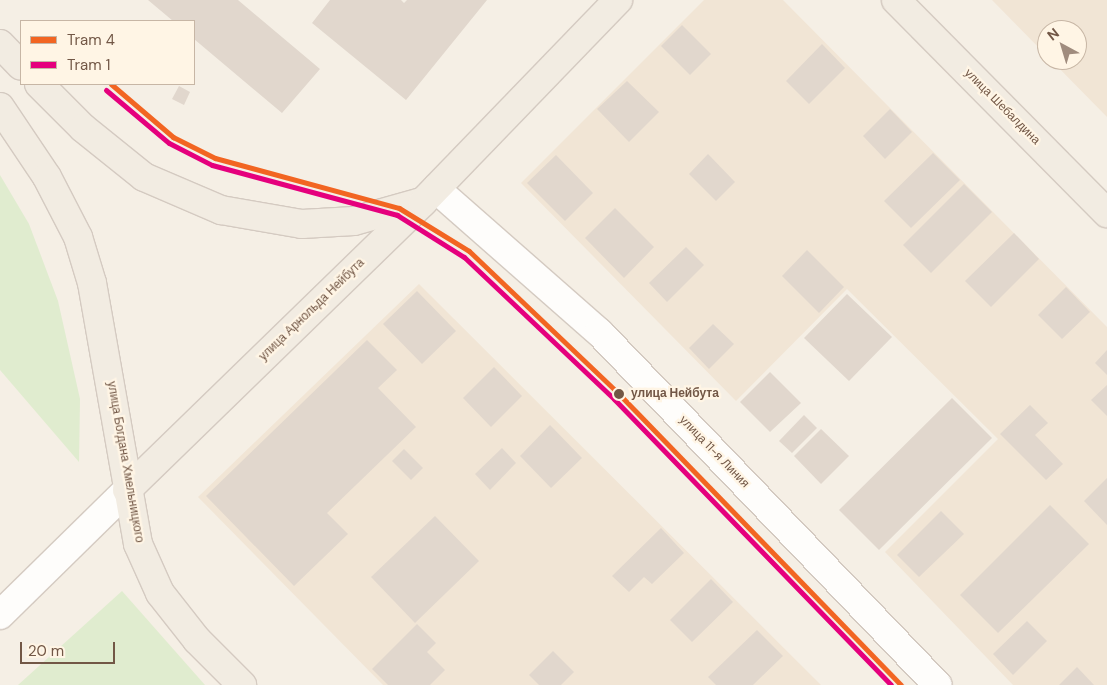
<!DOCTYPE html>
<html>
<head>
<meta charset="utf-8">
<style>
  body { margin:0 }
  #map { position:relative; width:1107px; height:685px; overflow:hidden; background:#f5efe5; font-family:"DM Sans",sans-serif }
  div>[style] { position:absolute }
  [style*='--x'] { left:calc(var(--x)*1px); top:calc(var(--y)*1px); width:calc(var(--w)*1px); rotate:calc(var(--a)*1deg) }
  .residential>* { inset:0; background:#f1e5d5 }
  .green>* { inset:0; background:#e0eccf }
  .building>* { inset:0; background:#e1d7cd }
  .roads { filter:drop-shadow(1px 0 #d4cac1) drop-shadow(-1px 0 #d4cac1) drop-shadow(0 1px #d4cac1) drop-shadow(0 -1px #d4cac1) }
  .minor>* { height:28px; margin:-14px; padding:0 14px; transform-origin:14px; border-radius:14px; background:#fefdfb }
  .major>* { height:28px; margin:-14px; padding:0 14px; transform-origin:14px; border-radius:14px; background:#f2ece2 }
  .tram-1>* { height:5px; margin:-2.5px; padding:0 2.5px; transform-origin:2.5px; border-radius:2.5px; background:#f26522 }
  .tram-2>* { height:5px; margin:-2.5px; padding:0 2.5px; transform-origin:2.5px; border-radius:2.5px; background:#e5007d }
  .dots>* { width:14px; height:14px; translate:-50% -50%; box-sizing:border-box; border:2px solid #fff5e5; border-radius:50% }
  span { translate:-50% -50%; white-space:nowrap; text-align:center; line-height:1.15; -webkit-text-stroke:4.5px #fff5e5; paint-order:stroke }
  .street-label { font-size:12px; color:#725746 }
  .stop-label { font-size:12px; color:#725746; font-weight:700 }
  .left { translate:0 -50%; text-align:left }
  .legend { position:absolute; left:20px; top:20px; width:175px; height:65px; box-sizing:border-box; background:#fff5e5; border:1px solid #c7b6a5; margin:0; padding:6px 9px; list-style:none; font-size:15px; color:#725746 }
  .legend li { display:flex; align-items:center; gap:10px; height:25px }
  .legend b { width:25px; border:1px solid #c7b6a5 }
  .north { position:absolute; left:1037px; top:20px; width:50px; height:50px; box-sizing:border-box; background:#fff5e5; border:1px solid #c7b6a5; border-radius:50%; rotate:321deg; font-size:14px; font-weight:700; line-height:20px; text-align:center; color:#725746 }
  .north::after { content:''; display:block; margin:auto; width:18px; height:22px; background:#a08c7e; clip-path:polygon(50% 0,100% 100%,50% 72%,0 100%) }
  .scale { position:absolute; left:20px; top:642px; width:95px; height:22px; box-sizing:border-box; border:2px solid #725746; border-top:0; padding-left:6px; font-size:15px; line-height:18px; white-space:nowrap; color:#725746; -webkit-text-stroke:4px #fff5e5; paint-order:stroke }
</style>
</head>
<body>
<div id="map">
  <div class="residential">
    <i style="clip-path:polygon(704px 0,783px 0,1107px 327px,1107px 685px,1013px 685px,885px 552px,998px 439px,847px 289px,736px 401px,521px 183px)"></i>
    <i style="clip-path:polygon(992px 0,1107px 0,1107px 117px,1051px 60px,1077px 60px,1077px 30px,1047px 30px,1047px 56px)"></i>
    <i style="clip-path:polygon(419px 284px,821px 685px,383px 685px,198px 497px)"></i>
  </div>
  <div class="green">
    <i style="clip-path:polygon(0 175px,29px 224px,58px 301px,80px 399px,79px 462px,0 370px)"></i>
    <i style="clip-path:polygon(122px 591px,205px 685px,18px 685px)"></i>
  </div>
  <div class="building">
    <i style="clip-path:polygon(148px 0,238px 0,320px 69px,282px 113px,194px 39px,194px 21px,173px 21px)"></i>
    <i style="clip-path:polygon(330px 0,401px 0,404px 3px,407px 0,487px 0,406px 100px,312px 23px)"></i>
    <i style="clip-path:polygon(682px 25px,711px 54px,690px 75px,661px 46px)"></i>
    <i style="clip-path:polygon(822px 44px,845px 68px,809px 104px,786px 81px)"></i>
    <i style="clip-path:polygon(627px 81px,659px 112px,629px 142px,597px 109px)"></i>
    <i style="clip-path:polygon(179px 86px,190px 92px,184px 105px,172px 99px)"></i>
    <i style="clip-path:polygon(890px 109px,912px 132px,885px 159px,863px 136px)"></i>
    <i style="clip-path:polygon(933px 153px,960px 180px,911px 228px,884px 201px)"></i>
    <i style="clip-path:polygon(708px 154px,735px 182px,716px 201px,689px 174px)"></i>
    <i style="clip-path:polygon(556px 155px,593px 193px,565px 221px,527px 183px)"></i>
    <i style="clip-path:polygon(964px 184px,992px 212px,931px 273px,903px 245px)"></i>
    <i style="clip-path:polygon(615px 208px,654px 247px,624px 278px,585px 238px)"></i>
    <i style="clip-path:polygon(1014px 233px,1039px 259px,991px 307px,965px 281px)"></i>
    <i style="clip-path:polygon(686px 247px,704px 265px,667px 302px,649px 283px)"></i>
    <i style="clip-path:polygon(807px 250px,844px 287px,819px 313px,782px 276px)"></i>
    <i style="clip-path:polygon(1066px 287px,1090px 312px,1062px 339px,1038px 315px)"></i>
    <i style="clip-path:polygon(417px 291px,456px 331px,422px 364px,383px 324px)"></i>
    <i style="clip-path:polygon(847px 294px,892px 337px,849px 381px,804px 338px)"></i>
    <i style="clip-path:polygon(713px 324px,734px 344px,709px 369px,689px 348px)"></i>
    <i style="clip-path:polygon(367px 340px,397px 370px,378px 388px,416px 427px,327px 513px,348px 534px,294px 586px,206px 496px)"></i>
    <i style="clip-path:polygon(1107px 350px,1107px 375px,1095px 363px)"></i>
    <i style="clip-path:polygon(494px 367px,522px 396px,491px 427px,463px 398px)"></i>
    <i style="clip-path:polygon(770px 372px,801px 403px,770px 432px,740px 402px)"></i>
    <i style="clip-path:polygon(1107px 385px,1107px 416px,1091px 400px)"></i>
    <i style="clip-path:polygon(952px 398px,992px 438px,879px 550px,839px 510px)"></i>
    <i style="clip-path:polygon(1030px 405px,1048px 423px,1035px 435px,1063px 464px,1046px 480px,1000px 434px)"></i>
    <i style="clip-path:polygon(804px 415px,817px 428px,792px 453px,779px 441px)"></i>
    <i style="clip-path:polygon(550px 425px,582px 458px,551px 488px,520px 456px)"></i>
    <i style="clip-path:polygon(821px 429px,849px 456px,821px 484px,794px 456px)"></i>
    <i style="clip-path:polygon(502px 448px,516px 463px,490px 490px,475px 474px)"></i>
    <i style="clip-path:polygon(404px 449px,423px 468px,411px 480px,392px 461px)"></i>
    <i style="clip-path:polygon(1107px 478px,1107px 525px,1084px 501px)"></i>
    <i style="clip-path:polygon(1050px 505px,1089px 544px,998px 633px,960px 595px)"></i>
    <i style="clip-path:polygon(941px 511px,964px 534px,919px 577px,897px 555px)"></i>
    <i style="clip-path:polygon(435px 516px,479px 561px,415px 623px,371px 577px)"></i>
    <i style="clip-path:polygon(661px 528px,684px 553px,652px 584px,644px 577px,629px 592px,612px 576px)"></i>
    <i style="clip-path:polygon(711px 579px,733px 602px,692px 642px,670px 620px)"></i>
    <i style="clip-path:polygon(1027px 621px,1047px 641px,1013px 675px,993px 654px)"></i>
    <i style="clip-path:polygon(417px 624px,436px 643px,427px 652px,445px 670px,430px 685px,388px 685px,372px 669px)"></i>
    <i style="clip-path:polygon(757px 630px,783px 656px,753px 685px,716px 685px,708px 677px)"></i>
    <i style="clip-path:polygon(553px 651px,574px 672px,561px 685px,539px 685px,529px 675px)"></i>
    <i style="clip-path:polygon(1077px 667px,1094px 685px,1059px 685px)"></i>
  </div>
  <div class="roads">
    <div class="minor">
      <i style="--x:436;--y:189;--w:217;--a:41.3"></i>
      <i style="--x:599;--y:332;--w:489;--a:46.2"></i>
      <i style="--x:0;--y:615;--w:178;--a:-44.5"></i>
    </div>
    <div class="major">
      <i style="--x:896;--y:0;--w:300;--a:45.3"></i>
      <i style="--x:0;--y:44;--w:30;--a:46"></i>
      <i style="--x:39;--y:84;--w:62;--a:45"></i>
      <i style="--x:83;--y:128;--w:78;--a:38.8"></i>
      <i style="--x:144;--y:177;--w:84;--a:23.2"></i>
      <i style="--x:221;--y:210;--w:82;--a:9.8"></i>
      <i style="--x:302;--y:224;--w:52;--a:-3.3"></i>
      <i style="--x:354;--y:221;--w:70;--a:-15.8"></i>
      <i style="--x:0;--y:107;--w:84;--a:56.1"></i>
      <i style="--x:47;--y:177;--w:68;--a:62.7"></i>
      <i style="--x:78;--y:237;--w:48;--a:73.1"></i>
      <i style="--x:92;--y:283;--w:265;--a:80"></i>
      <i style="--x:138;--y:544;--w:54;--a:65.8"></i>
      <i style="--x:160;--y:593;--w:60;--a:51.8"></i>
      <i style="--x:197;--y:640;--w:64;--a:45"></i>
      <i style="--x:127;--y:490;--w:413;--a:-44.2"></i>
      <i style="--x:423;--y:202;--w:281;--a:-46"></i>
    </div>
  </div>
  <div class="tram-1">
    <i style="--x:111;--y:84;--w:82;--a:40.5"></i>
    <i style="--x:173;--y:137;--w:47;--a:26.6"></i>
    <i style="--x:215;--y:158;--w:191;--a:15.2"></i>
    <i style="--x:399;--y:208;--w:82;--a:31.6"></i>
    <i style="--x:469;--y:251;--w:207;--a:43.6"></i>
    <i style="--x:619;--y:394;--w:405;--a:45.9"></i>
  </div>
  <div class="tram-2">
    <i style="--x:106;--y:90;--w:82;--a:40.1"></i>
    <i style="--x:169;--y:143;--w:48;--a:27.1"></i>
    <i style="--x:212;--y:165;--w:192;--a:15.1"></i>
    <i style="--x:397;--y:215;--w:79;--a:32.1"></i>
    <i style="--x:464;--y:257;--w:207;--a:43.4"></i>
    <i style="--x:614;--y:399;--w:398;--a:45.9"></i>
  </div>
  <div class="dots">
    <i style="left:619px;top:394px;background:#725746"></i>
  </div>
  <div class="street-label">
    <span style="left:1002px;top:107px;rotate:45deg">улица Шебалдина</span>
    <span style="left:312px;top:310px;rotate:-44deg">улица Арнольда Нейбута</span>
    <span style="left:714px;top:452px;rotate:46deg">улица 11-я Линия</span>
    <span style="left:125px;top:462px;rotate:80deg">улица Богдана Хмельницкого</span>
  </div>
  <div class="stop-label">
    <span class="left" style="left:631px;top:394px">улица Нейбута</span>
  </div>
  <ul class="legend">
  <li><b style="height:6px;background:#f26522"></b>Tram 4</li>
  <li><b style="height:6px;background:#e5007d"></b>Tram 1</li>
  </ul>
  <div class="north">N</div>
  <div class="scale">20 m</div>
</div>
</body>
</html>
